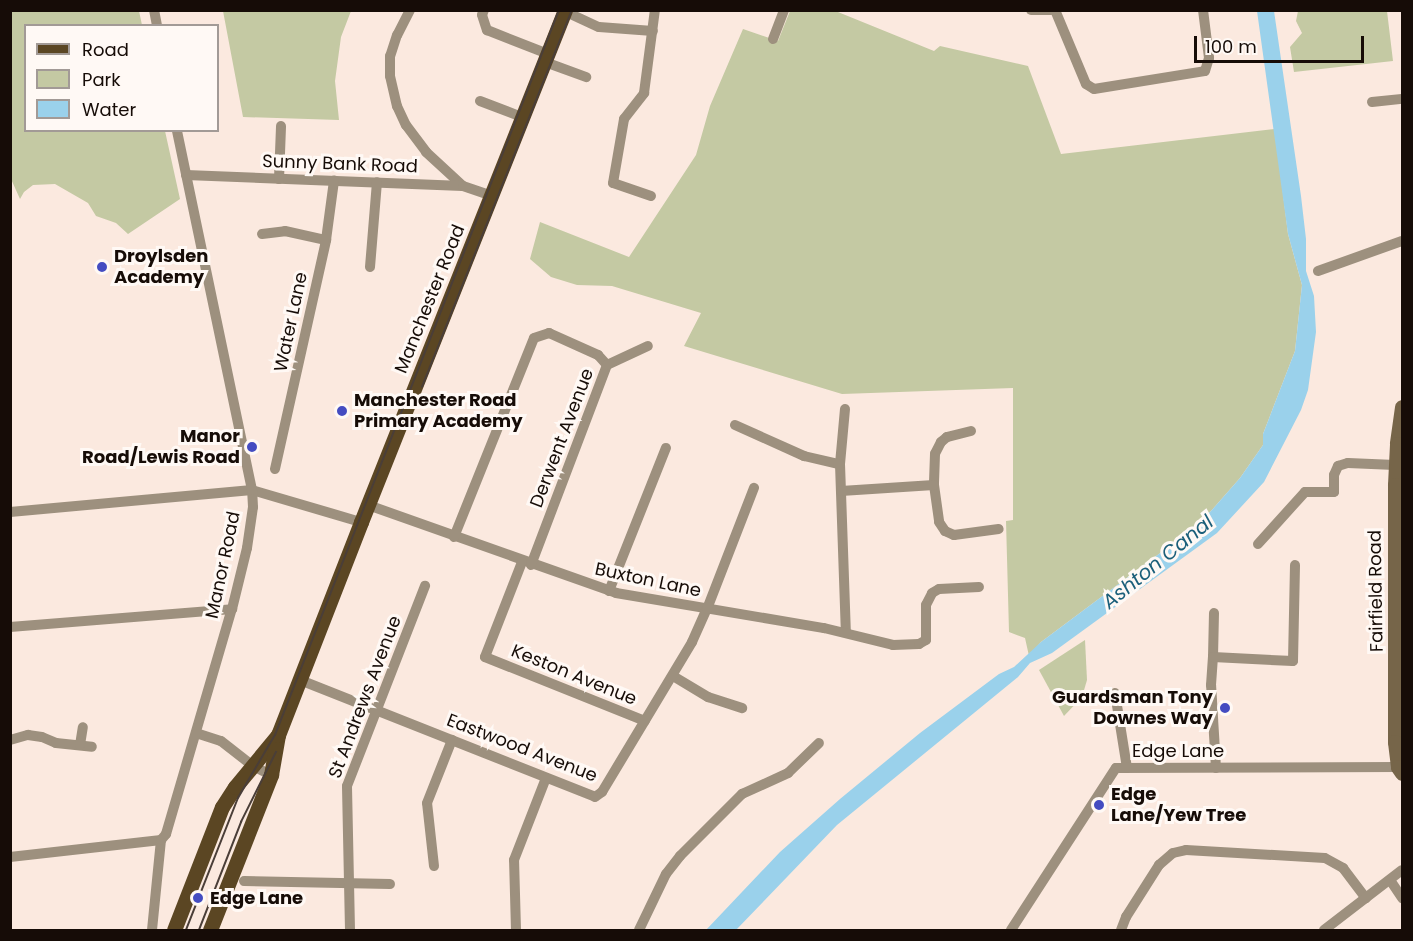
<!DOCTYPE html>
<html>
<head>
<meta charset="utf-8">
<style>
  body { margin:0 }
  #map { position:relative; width:1413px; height:941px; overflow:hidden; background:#fbe9df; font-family:Poppins,sans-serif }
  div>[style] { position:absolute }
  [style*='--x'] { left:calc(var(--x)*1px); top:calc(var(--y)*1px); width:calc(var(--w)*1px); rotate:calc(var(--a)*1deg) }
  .green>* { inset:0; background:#c4c9a3 }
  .water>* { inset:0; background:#9ad1eb }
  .street>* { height:10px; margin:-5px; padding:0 5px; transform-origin:5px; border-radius:5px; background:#9d907e }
  .secondary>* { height:15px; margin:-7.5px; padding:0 7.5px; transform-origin:7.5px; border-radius:7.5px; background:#766549 }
  .primary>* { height:15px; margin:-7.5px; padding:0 7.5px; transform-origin:7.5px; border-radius:7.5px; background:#5b4623 }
  .tram>* { height:1.5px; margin:-0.75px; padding:0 0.75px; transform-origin:0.75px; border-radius:0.75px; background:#4a3e38 }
  .dots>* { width:16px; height:16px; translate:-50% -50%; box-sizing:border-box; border:3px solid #fff9f5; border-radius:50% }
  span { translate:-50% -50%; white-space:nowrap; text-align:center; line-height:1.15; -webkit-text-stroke:6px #fff9f5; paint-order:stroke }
  .street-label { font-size:18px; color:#160c07 }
  .poi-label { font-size:18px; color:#160c07; font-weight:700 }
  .left { translate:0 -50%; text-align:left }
  .right { translate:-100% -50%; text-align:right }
  .water-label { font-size:20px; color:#1b5f7a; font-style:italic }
  .frame { position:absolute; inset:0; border:12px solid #160c07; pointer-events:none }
  .legend { position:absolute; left:24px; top:24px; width:195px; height:108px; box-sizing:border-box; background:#fff9f5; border:2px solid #a29a96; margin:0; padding:8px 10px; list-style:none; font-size:18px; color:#160c07 }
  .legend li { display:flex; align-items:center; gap:12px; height:30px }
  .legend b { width:30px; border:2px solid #a29a96 }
  .scale { position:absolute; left:1194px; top:36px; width:170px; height:27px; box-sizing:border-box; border:3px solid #160c07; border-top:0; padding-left:8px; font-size:18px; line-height:21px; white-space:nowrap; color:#160c07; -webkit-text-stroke:4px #fff9f5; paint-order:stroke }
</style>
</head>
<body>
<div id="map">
  <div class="green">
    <i style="clip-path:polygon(833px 10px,934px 51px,940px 46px,1028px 66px,1061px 154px,1275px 129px,1288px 234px,1302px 285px,1295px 351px,1263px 434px,1263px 445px,1240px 478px,1211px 511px,1183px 536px,1041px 642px,1029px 656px,1025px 638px,1009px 632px,1006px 521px,1013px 520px,1013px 388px,842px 394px,684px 346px,701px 313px,612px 286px,577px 285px,551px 277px,530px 259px,540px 222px,629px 257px,696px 155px,710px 106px,743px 29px,778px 41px,790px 11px)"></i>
    <i style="clip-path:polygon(10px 11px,139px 11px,142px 25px,26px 26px,26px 130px,165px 131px,180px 199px,128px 234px,116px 223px,96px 216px,88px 203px,55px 184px,33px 185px,24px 192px,20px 199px,11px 179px)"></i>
    <i style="clip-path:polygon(223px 11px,351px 11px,341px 37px,335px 81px,339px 120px,243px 117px)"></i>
    <i style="clip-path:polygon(1298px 11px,1387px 11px,1393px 61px,1294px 72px,1290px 47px,1302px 33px,1296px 21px)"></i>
    <i style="clip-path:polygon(1085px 640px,1087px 680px,1082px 697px,1064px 716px,1039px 670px)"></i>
  </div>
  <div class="water">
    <i style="clip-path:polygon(1257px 11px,1274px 11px,1301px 196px,1306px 239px,1306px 271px,1314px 296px,1316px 332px,1308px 390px,1301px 410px,1264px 482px,1217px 533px,1052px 653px,1030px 663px,1018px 677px,837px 825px,736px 930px,706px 930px,780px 852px,840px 799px,920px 733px,999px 674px,1014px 667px,1041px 642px,1183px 536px,1211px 511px,1240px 478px,1263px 445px,1263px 434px,1295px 351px,1302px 285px,1288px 234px)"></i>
  </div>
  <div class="street">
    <i style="--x:154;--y:10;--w:16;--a:79"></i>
    <i style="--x:410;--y:10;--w:28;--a:117"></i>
    <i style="--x:397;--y:35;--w:22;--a:108"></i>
    <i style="--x:390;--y:56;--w:20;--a:90"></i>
    <i style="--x:390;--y:76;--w:31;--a:77"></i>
    <i style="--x:397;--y:106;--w:21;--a:65"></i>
    <i style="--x:406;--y:125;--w:34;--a:53"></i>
    <i style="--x:426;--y:152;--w:50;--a:42.6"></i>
    <i style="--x:484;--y:10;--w:5;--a:112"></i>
    <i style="--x:482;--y:15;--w:16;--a:72"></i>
    <i style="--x:487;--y:30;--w:66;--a:21.5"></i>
    <i style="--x:1031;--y:10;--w:20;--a:0"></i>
    <i style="--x:1055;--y:10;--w:80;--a:67.3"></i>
    <i style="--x:1086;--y:84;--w:9;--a:32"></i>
    <i style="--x:1094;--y:89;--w:112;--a:-9.2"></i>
    <i style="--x:1205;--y:71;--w:14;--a:-73"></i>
    <i style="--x:1209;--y:58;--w:48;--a:-97.1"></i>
    <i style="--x:564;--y:11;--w:38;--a:25"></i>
    <i style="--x:599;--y:27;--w:54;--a:4.2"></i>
    <i style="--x:773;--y:39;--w:31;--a:-69"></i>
    <i style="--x:545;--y:62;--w:44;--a:20.1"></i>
    <i style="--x:480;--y:101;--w:45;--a:20.9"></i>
    <i style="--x:1372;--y:102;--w:30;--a:-6"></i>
    <i style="--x:186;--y:175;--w:277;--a:2.3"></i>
    <i style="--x:463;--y:186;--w:31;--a:19"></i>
    <i style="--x:279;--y:179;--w:53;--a:-87.8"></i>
    <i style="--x:651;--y:196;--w:40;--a:-161.1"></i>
    <i style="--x:613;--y:183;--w:65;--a:-80.2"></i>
    <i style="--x:624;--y:119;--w:33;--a:-52"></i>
    <i style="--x:644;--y:93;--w:84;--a:-82.5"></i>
    <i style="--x:262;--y:234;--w:23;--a:-7"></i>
    <i style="--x:285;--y:231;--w:42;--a:12.4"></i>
    <i style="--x:370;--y:267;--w:85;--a:-85.3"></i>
    <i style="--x:1318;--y:271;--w:89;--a:-19.7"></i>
    <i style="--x:845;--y:409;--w:55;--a:95.2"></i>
    <i style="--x:840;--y:464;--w:168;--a:88"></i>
    <i style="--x:735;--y:425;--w:76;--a:24.2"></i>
    <i style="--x:804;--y:456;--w:37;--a:13"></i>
    <i style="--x:971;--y:431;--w:25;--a:166"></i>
    <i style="--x:947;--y:437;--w:8;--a:140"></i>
    <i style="--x:941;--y:442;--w:13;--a:117"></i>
    <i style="--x:935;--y:454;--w:31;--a:92"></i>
    <i style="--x:934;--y:485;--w:37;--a:82"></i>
    <i style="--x:939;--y:522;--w:11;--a:56"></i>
    <i style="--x:945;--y:531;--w:10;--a:24"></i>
    <i style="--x:954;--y:535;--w:45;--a:-7.6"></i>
    <i style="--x:275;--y:469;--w:235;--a:-77.4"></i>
    <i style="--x:326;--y:240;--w:60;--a:-82.3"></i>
    <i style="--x:841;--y:491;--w:93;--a:-3.7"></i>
    <i style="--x:368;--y:505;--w:263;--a:19.5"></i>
    <i style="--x:616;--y:593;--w:211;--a:9.6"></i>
    <i style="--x:824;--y:628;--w:71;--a:13.8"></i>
    <i style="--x:893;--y:645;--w:26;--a:-2"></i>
    <i style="--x:919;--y:644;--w:8;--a:-30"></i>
    <i style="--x:926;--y:640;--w:35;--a:-90"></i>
    <i style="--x:926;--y:605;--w:13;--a:-63"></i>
    <i style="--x:932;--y:593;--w:8;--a:-30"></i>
    <i style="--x:939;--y:589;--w:40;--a:-2.9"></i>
    <i style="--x:10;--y:512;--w:243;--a:-5.2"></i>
    <i style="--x:252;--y:490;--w:114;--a:16.4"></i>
    <i style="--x:454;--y:537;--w:214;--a:-68.1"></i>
    <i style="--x:534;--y:338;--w:16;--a:-18"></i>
    <i style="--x:549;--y:333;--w:54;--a:24.2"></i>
    <i style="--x:598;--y:355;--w:13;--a:48"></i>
    <i style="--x:1258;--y:544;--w:70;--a:-47.9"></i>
    <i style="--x:1305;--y:492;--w:29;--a:0"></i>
    <i style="--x:1334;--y:492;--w:17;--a:-90"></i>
    <i style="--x:1334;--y:475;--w:10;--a:-66"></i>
    <i style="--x:1338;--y:466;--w:10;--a:-17"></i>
    <i style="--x:1348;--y:463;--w:47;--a:2.4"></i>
    <i style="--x:522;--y:562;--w:102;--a:111.3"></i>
    <i style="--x:485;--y:657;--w:172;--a:21.8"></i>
    <i style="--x:531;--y:565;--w:214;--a:-69.2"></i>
    <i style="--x:607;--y:365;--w:45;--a:-24.9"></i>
    <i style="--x:609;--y:591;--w:154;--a:-68.3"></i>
    <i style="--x:10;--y:627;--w:223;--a:-4.6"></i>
    <i style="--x:1213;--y:657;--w:44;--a:-88.7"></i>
    <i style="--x:673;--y:676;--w:41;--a:31"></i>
    <i style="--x:708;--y:697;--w:36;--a:18"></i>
    <i style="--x:300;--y:680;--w:317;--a:21.6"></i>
    <i style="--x:595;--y:797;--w:9;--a:-36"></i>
    <i style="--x:602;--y:792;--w:175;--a:-59"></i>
    <i style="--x:692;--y:642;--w:36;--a:-66"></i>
    <i style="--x:707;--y:609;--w:130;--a:-68.8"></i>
    <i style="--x:1115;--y:693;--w:76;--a:80.9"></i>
    <i style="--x:196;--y:733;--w:26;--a:18"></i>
    <i style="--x:221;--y:741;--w:41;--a:38"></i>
    <i style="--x:253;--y:766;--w:20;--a:27"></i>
    <i style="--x:10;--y:740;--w:19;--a:-16"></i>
    <i style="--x:28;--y:735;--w:14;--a:8"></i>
    <i style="--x:42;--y:737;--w:15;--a:23"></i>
    <i style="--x:56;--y:743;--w:36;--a:6"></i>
    <i style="--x:80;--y:745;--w:18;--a:-81"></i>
    <i style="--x:1216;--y:768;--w:83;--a:-93.4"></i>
    <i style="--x:1211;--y:685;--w:28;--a:-86"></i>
    <i style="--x:1213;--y:657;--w:80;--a:2.9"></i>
    <i style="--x:1293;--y:661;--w:96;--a:-88.8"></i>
    <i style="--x:10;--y:857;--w:152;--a:-6.4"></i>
    <i style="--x:434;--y:866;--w:63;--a:-96.3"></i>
    <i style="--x:427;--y:803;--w:68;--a:-68.4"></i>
    <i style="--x:1390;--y:880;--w:22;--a:56"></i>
    <i style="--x:244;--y:881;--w:146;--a:1.2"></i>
    <i style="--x:152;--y:930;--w:90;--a:-84.3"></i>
    <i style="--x:161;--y:840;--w:8;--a:-50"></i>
    <i style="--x:166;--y:834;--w:234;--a:-73.7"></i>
    <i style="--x:232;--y:609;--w:63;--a:-76.2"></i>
    <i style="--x:247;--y:548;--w:41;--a:-81.7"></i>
    <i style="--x:253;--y:507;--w:17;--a:-93"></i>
    <i style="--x:252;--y:490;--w:368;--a:-101.8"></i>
    <i style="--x:350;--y:930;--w:144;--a:-91.2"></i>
    <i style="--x:347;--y:786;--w:215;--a:-68.7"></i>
    <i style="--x:516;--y:930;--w:70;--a:-91.6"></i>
    <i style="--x:514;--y:860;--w:88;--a:-68.7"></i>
    <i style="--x:639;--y:930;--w:62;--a:-64.3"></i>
    <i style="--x:666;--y:874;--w:23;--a:-52"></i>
    <i style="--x:680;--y:856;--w:88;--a:-45"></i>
    <i style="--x:742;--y:794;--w:51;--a:-24.5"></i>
    <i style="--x:788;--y:773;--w:43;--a:-44.1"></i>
    <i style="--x:1011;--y:930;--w:193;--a:-57.1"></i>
    <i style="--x:1116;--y:768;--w:282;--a:-0.2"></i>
    <i style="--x:1121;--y:930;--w:14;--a:-69"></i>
    <i style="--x:1126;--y:917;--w:62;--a:-57.6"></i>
    <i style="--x:1159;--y:865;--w:18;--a:-41"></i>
    <i style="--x:1173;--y:853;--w:13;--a:-13"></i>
    <i style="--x:1186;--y:850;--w:139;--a:3.3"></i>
    <i style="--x:1325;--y:858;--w:21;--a:29"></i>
    <i style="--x:1343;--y:868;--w:38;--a:53"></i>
    <i style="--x:1324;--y:930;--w:98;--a:-37.6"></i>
  </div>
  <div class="secondary">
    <i style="--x:1402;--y:407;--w:37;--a:98"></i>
    <i style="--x:1397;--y:444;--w:41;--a:92.8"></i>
    <i style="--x:1395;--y:485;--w:257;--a:90"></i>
    <i style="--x:1395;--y:742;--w:25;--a:83"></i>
    <i style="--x:1398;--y:767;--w:7;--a:56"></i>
  </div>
  <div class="primary">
    <i style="--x:174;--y:930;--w:132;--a:-68.7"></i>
    <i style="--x:222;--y:807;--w:24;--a:-57"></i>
    <i style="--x:235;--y:787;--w:67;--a:-50.4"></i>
    <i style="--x:210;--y:930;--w:167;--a:-68.5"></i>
    <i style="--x:271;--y:775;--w:41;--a:-80.1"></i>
    <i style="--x:278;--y:735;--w:229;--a:-68.7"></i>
    <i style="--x:361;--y:522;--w:551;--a:-68.28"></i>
  </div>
  <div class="tram">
    <i style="--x:422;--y:387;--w:406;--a:-68.3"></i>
    <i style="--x:186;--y:930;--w:142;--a:-68.5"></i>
    <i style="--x:238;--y:798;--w:73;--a:-59.6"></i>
    <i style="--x:275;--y:735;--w:779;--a:-68.61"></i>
    <i style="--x:199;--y:930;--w:116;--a:-68.7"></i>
    <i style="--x:241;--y:822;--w:78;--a:-63.4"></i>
  </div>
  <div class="dots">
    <i style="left:102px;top:267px;background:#444cc1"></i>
    <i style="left:342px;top:411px;background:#444cc1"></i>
    <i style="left:252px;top:447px;background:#444cc1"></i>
    <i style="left:1225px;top:708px;background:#444cc1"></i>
    <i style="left:1099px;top:805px;background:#444cc1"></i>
    <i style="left:198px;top:898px;background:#444cc1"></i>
  </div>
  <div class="street-label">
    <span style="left:340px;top:164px;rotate:2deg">Sunny Bank Road</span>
    <span style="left:430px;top:299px;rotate:-68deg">Manchester Road</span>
    <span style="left:291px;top:322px;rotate:-78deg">Water Lane</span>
    <span style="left:562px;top:438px;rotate:-69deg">Derwent Avenue</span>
    <span style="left:223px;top:565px;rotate:-78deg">Manor Road</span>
    <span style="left:648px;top:580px;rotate:12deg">Buxton Lane</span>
    <span style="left:1376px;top:591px;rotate:-91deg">Fairfield Road</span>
    <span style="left:574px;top:675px;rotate:22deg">Keston Avenue</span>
    <span style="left:365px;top:697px;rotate:-69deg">St Andrews Avenue</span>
    <span style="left:522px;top:748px;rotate:21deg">Eastwood Avenue</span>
    <span style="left:1178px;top:751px">Edge Lane</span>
  </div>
  <div class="poi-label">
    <span class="left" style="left:114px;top:267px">Droylsden<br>Academy</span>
    <span class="left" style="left:354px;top:411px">Manchester Road<br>Primary Academy</span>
    <span class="right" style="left:240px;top:447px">Manor<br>Road/Lewis Road</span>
    <span class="right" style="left:1213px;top:708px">Guardsman Tony<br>Downes Way</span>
    <span class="left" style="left:1111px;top:805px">Edge<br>Lane/Yew Tree</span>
    <span class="left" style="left:210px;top:898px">Edge Lane</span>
  </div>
  <div class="water-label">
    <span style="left:1158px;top:562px;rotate:-39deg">Ashton Canal</span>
  </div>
  <div class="frame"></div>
  <ul class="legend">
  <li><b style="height:8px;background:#5b4623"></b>Road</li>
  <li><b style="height:16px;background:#c4c9a3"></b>Park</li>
  <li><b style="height:16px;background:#9ad1eb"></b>Water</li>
  </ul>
  <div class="scale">100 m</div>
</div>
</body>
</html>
